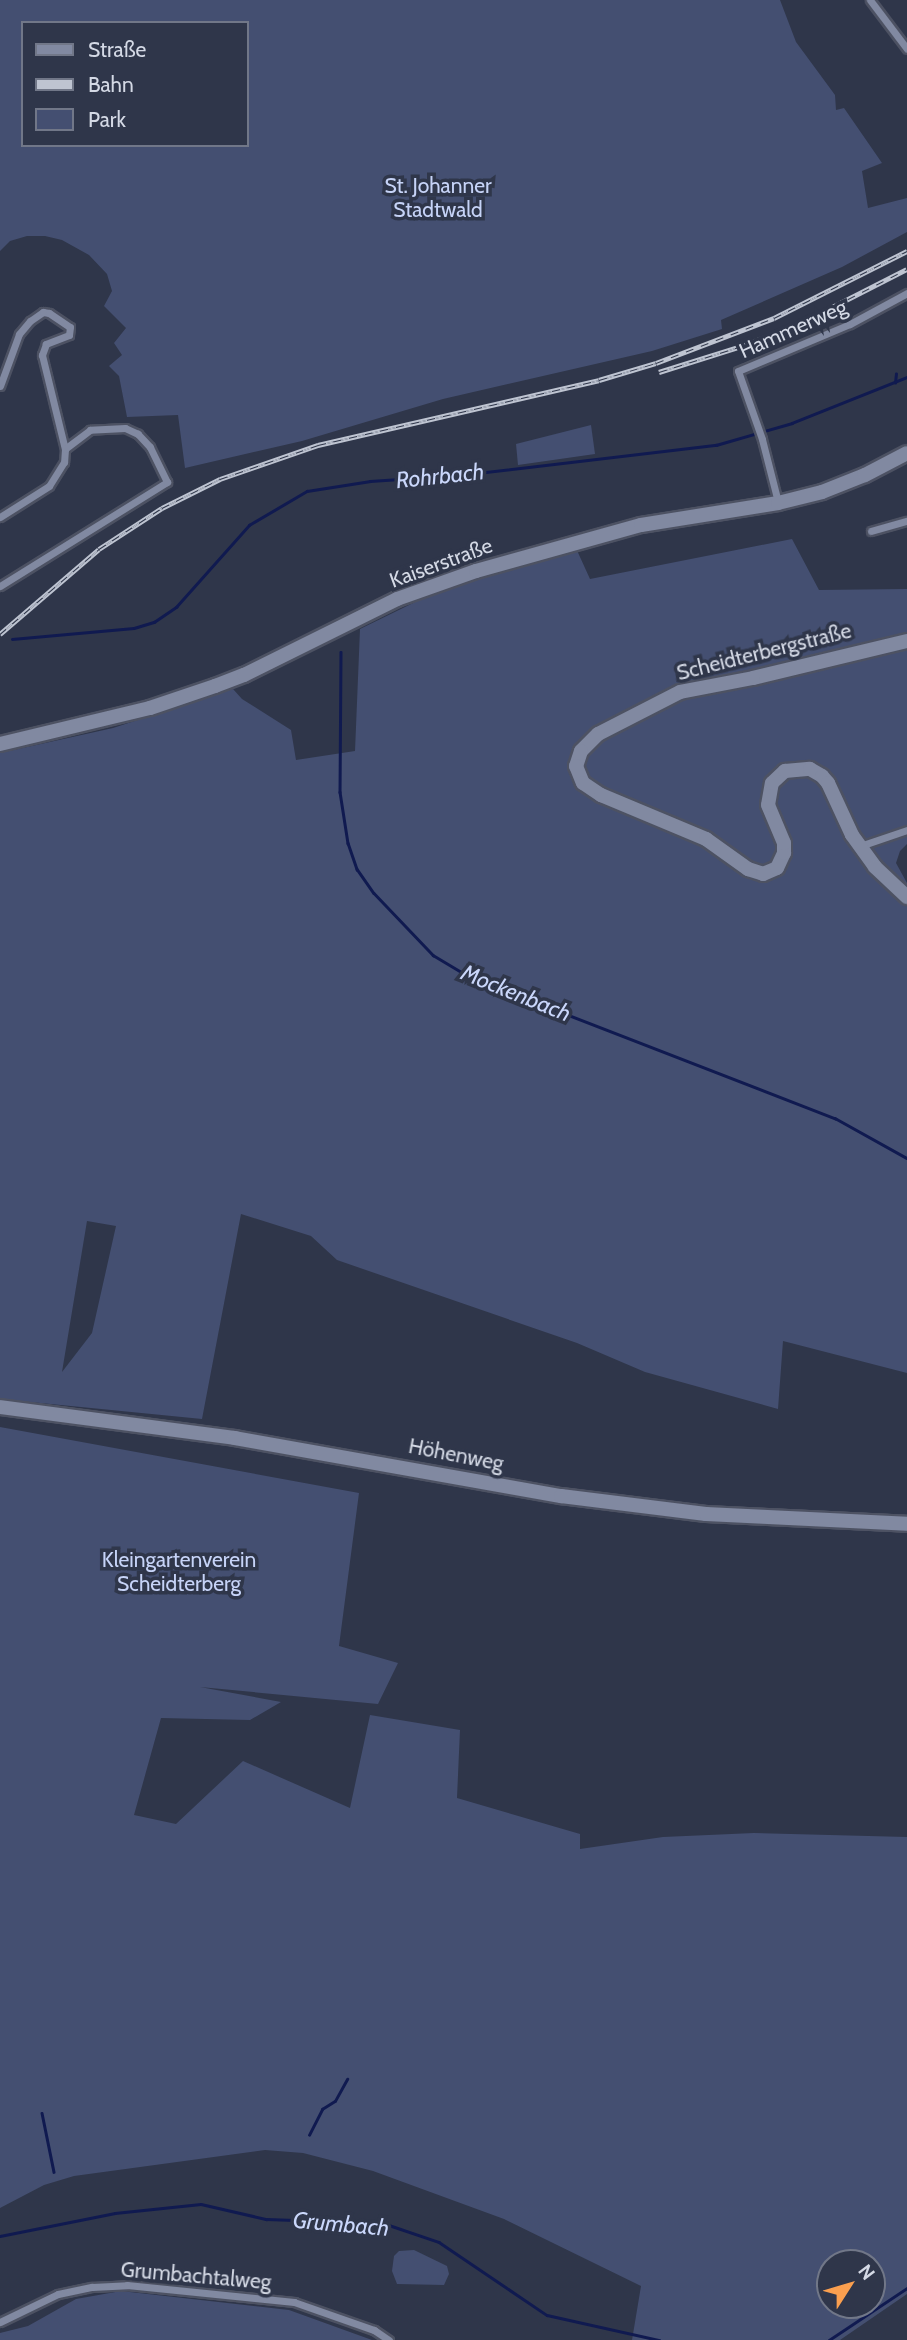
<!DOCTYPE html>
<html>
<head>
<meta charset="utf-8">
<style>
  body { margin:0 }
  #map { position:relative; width:907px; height:2340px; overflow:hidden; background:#2f364a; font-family:Cabin,sans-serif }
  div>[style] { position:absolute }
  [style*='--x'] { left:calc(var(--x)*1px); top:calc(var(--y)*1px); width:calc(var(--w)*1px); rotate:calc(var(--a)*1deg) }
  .green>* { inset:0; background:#444f71 }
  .stream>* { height:2.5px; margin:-1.25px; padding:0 1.25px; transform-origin:1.25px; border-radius:1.25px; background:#101a50 }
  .roads { filter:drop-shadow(2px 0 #4d5263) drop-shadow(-2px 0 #4d5263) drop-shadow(0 2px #4d5263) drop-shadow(0 -2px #4d5263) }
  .street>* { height:7px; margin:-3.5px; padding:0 3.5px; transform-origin:3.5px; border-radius:3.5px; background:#8189a1 }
  .secondary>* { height:14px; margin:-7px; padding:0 7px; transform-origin:7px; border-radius:7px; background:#8189a1 }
  .rail>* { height:5px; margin-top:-2.5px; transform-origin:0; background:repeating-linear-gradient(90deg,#2f364a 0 8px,#bec4d1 0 16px); box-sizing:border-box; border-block:2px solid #bec4d1 }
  span { translate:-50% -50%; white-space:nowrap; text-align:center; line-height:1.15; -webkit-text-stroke:7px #2f364a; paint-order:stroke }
  .park-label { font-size:21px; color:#c6d3f7 }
  .street-label { font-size:21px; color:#d4d9e5 }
  .water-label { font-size:23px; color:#cad7fb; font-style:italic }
  .legend { position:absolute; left:21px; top:21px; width:228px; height:126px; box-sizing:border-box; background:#2f364a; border:2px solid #717788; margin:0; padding:9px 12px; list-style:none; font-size:21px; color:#d4d9e5 }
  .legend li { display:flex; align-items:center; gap:14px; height:35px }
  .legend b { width:35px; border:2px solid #717788 }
  .north { position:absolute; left:816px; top:2249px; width:70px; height:70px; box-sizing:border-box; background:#2f364a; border:2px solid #717788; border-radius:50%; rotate:53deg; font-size:19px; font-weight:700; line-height:28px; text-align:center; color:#d4d9e5 }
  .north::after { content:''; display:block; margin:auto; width:24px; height:32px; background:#fa9f4f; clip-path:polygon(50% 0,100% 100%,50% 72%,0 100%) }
</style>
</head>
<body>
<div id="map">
  <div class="green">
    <i style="clip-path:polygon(evenodd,0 0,780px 0,796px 42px,835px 95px,836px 110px,844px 108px,882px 163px,862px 171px,868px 208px,907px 198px,907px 232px,842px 267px,721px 320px,722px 329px,652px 351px,443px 399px,302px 441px,185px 468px,178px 415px,127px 417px,119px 376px,109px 366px,122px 355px,114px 343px,126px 328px,104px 306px,112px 291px,107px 274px,89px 255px,62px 240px,45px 236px,27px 236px,10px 241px,0 251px,0 0,23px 23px,247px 23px,247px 145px,23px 145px,23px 23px)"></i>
    <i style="clip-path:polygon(591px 425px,595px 454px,518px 465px,516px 444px)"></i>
    <i style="clip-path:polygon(evenodd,792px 539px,819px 590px,907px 589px,907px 844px,900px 851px,896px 863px,907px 883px,907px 1373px,783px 1341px,778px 1409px,645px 1372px,577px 1343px,337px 1260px,311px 1236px,241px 1214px,202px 1419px,0 1399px,0 753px,113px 728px,233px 689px,242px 699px,291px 730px,296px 760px,355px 751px,360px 629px,452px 584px,575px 546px,590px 579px,792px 539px,87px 1221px,116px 1226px,92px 1333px,62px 1372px,87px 1221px)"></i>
    <i style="clip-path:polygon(evenodd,0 1427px,359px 1493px,339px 1646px,398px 1663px,378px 1704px,200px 1687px,281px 1702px,250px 1720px,161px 1718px,134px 1815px,176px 1824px,243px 1761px,350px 1808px,370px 1715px,460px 1730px,457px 1798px,580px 1834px,580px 1849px,663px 1837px,754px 1833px,907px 1837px,907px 2294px,840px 2340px,632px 2340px,641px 2286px,504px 2219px,373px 2171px,303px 2153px,265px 2150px,74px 2176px,44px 2185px,0 2208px,0 1427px,830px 2263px,872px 2263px,872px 2305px,830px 2305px,830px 2263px)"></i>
    <i style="clip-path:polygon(414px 2250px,447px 2266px,449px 2274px,444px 2285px,397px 2284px,392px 2271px,394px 2256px,399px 2251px)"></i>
    <i style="clip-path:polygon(121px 2291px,289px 2310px,372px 2340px,0 2340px,0 2333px,28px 2326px,76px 2299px)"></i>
  </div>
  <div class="stream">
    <i style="--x:895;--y:383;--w:9;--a:-84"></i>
    <i style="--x:12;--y:639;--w:122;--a:-5.2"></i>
    <i style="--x:134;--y:628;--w:21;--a:-17"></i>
    <i style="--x:154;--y:622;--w:27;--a:-34"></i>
    <i style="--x:176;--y:607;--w:110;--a:-48.3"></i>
    <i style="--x:249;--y:525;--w:67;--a:-30.4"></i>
    <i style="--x:307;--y:491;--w:64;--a:-9"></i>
    <i style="--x:370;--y:481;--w:90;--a:-3.8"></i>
    <i style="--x:460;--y:475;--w:258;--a:-6.7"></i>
    <i style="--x:716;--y:445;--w:79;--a:-16.1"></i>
    <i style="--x:792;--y:423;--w:124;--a:-21.8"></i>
    <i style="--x:341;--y:652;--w:140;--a:90.4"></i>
    <i style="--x:340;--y:792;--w:52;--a:81.1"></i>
    <i style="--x:348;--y:843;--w:28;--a:71"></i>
    <i style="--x:357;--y:869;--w:29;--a:55"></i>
    <i style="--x:374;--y:893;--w:86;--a:46.4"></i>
    <i style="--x:433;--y:955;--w:41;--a:31"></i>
    <i style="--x:468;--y:976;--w:394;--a:21.2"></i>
    <i style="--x:835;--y:1118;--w:82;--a:29.1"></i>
    <i style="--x:42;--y:2113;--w:60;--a:78.5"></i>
    <i style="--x:309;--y:2135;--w:29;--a:-63"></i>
    <i style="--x:322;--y:2109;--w:15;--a:-32"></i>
    <i style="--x:335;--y:2101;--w:25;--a:-61"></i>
    <i style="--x:0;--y:2236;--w:117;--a:-11.3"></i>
    <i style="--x:115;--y:2213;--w:86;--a:-6"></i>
    <i style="--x:201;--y:2204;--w:67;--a:13"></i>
    <i style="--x:266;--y:2219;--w:117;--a:2"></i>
    <i style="--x:383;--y:2223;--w:59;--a:18.7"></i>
    <i style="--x:439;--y:2242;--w:130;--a:34.1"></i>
    <i style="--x:547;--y:2315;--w:115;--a:12.6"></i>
    <i style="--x:829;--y:2340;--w:94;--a:-33.7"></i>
  </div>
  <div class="roads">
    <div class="street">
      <i style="--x:870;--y:0;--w:61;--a:52.9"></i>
      <i style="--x:0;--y:386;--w:55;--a:-69.9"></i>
      <i style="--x:19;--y:334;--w:17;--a:-50"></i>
      <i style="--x:30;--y:321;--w:16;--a:-35"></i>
      <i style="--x:43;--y:312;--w:6;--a:9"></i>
      <i style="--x:49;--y:313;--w:25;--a:34"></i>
      <i style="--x:70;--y:327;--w:8;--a:97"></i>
      <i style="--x:69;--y:335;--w:25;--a:159"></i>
      <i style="--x:46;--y:344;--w:12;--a:110"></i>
      <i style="--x:42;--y:355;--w:97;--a:76.3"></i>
      <i style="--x:65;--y:449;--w:13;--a:94"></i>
      <i style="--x:64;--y:462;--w:28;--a:122"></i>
      <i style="--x:49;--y:486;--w:58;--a:147.7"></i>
      <i style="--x:778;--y:502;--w:65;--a:-104.3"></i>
      <i style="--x:762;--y:439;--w:72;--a:-109.4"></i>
      <i style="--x:738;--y:371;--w:121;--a:-22.8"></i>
      <i style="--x:850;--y:324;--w:65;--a:-28.5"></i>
      <i style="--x:871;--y:531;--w:37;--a:-16"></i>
      <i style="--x:0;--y:586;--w:197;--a:-31.9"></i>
      <i style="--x:167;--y:482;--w:39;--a:-116"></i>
      <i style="--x:150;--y:447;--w:18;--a:-133"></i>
      <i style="--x:138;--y:434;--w:14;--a:-155"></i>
      <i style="--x:125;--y:428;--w:35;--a:177"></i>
      <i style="--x:90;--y:430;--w:31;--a:143"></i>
      <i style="--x:860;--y:846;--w:50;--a:-18.8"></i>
      <i style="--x:0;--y:2322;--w:64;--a:-25.8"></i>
      <i style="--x:58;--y:2294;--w:35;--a:-12"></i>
      <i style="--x:92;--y:2287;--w:35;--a:-3"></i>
      <i style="--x:127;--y:2285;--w:168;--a:5.8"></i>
      <i style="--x:294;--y:2302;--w:85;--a:19.3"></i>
      <i style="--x:374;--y:2330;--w:18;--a:34"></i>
    </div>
    <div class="secondary">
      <i style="--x:907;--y:641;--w:158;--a:166.5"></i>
      <i style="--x:753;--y:678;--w:74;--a:169.1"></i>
      <i style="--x:680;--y:692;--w:92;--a:152.9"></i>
      <i style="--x:598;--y:734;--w:24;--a:135"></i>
      <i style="--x:581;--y:751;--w:16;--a:108"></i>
      <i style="--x:576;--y:766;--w:18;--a:68"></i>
      <i style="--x:583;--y:783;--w:22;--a:34"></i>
      <i style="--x:601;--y:795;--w:114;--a:22.7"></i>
      <i style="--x:706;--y:839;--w:52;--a:35.5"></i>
      <i style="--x:748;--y:869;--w:16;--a:18"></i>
      <i style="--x:763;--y:874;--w:15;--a:-23"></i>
      <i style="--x:777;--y:868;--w:17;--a:-65"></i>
      <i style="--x:784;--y:853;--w:10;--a:-90"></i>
      <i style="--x:784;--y:843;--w:41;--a:-112.8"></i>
      <i style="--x:768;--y:805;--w:22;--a:-80"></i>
      <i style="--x:772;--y:783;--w:18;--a:-43"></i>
      <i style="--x:785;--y:771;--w:25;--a:-5"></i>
      <i style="--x:810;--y:769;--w:14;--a:30"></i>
      <i style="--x:822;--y:776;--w:9;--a:49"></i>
      <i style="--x:828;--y:783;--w:57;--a:65.2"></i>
      <i style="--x:852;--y:835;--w:39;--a:54"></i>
      <i style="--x:875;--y:867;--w:44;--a:43.2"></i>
      <i style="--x:0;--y:744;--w:154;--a:-13.5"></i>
      <i style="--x:150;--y:708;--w:69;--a:-18.7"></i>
      <i style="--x:215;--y:686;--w:31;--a:-21"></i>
      <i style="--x:244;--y:675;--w:171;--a:-26.4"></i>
      <i style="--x:397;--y:599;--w:84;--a:-19.5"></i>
      <i style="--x:476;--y:571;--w:171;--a:-15.6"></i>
      <i style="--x:641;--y:525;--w:139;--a:-9.1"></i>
      <i style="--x:778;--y:503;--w:45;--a:-14"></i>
      <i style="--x:822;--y:492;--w:46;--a:-21.6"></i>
      <i style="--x:865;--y:475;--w:47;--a:-27.6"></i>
      <i style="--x:0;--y:1407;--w:237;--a:7.5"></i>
      <i style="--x:235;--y:1438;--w:331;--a:10.1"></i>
      <i style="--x:561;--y:1496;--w:146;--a:7.1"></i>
      <i style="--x:706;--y:1514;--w:201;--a:2.8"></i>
    </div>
  </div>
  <div class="rail">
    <i style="--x:659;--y:372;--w:87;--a:-17.4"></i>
    <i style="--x:742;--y:346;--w:68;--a:-21.6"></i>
    <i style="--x:805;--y:321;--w:114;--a:-27"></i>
    <i style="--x:0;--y:634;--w:130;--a:-40.6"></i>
    <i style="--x:99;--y:549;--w:75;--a:-33.1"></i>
    <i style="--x:162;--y:508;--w:65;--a:-26.6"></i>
    <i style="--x:220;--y:479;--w:104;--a:-19.1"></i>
    <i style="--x:318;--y:445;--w:288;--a:-13"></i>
    <i style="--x:599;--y:380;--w:59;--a:-16.6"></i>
    <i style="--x:656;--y:363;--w:126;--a:-20.9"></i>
    <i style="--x:774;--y:318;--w:149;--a:-26.7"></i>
  </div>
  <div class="park-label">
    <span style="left:438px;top:198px">St. Johanner<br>Stadtwald</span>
    <span style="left:179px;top:1572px">Kleingartenverein<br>Scheidterberg</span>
  </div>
  <div class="street-label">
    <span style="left:793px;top:329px;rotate:-24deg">Hammerweg</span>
    <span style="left:441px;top:563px;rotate:-20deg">Kaiserstraße</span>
    <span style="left:764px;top:652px;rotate:-14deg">Scheidterbergstraße</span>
    <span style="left:456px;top:1455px;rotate:11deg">Höhenweg</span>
    <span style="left:196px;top:2276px;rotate:5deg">Grumbachtalweg</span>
  </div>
  <div class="water-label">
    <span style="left:440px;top:476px;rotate:-6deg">Rohrbach</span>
    <span style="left:516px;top:993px;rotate:22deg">Mockenbach</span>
    <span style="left:341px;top:2224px;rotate:5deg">Grumbach</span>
  </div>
  <ul class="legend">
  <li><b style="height:9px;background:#8189a1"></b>Straße</li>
  <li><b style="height:9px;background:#bec4d1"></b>Bahn</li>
  <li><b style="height:19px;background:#444f71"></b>Park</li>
  </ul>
  <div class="north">N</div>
</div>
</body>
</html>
